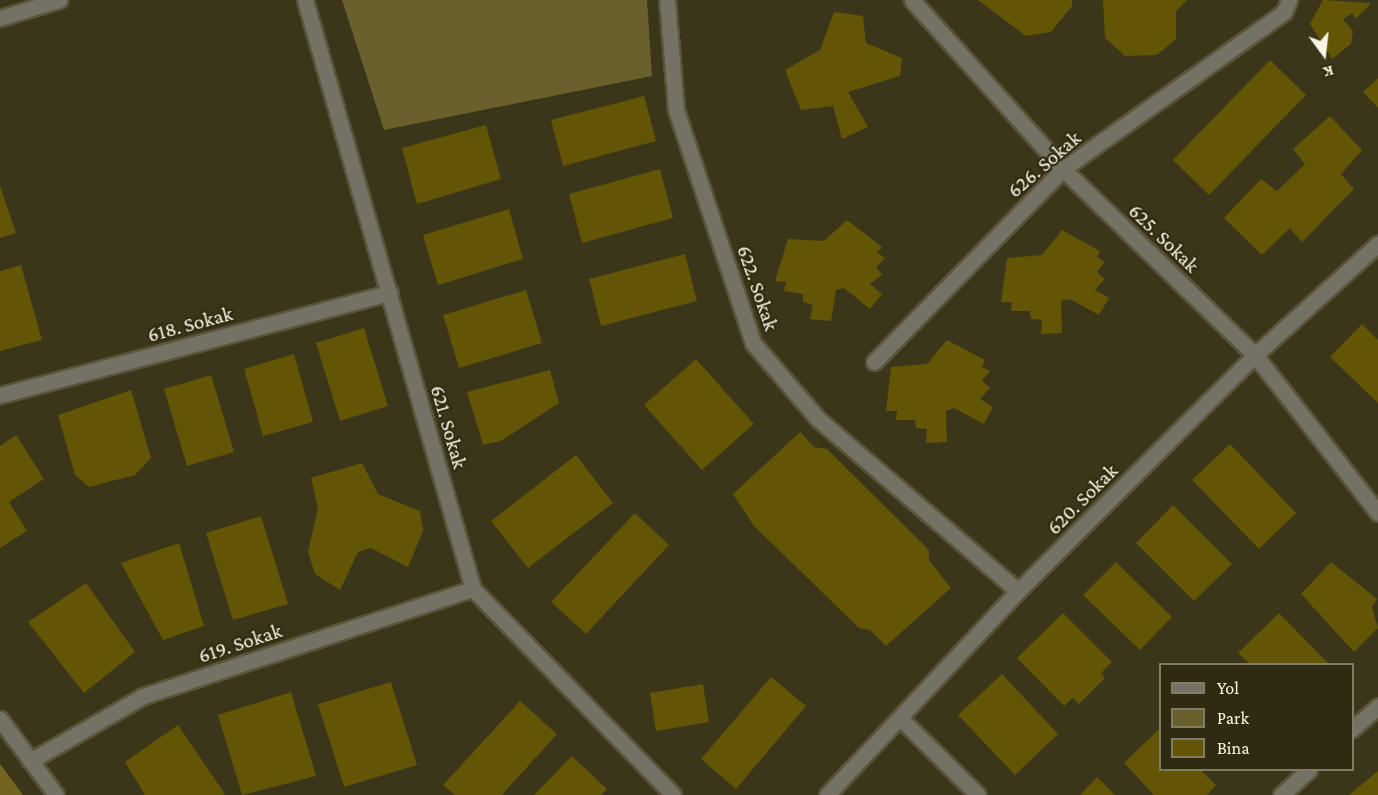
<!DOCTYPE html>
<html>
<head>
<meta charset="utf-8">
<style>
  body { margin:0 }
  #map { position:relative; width:1378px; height:795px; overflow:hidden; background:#3b351a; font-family:"Crimson Pro",serif }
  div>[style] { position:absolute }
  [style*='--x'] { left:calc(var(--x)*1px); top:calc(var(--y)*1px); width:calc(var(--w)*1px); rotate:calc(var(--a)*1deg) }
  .green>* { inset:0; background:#6a602e }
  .forest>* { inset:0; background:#73651f }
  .building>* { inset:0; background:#625506 }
  .roads { filter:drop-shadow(2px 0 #59543a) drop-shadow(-2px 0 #59543a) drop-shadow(0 2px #59543a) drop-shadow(0 -2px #59543a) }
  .minor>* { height:15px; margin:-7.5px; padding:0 7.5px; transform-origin:7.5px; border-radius:7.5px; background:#747265 }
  span { translate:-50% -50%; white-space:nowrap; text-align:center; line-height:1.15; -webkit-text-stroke:4.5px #302b10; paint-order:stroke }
  .street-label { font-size:21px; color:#f8f5e5 }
  .legend { position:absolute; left:1159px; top:663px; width:195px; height:108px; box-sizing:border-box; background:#302b10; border:2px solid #807c65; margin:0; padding:8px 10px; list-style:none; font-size:18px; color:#f8f5e5 }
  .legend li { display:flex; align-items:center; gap:12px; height:30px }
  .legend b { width:30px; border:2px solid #807c65 }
  .north { position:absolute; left:1294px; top:24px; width:60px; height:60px; -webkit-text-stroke:4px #302b10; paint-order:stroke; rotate:165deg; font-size:16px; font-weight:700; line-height:24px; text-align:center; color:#f8f5e5 }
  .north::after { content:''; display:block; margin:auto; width:21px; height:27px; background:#f8f5e5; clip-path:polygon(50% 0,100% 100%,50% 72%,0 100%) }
</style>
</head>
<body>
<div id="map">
  <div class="green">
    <i style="clip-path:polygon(342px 0,647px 0,652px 76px,384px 130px)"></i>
  </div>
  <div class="forest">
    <i style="clip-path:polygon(0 764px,23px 795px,0 795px)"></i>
  </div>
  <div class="building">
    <i style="clip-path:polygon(978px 0,1072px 0,1072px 6px,1051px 32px,1026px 36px)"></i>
    <i style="clip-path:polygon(1103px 0,1187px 0,1176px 11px,1176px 39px,1157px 55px,1125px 56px,1105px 38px)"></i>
    <i style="clip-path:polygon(1323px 0,1371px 3px,1356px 19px,1352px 13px,1343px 19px,1353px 31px,1351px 44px,1332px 59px,1310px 24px)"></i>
    <i style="clip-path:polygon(834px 12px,863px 16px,866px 43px,902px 58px,900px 76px,848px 92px,868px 127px,842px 139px,833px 106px,801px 110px,785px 70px,820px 50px)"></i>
    <i style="clip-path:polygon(1270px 60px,1306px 95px,1209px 195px,1173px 160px)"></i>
    <i style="clip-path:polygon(1378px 78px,1378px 108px,1363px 92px)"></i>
    <i style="clip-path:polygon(644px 96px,656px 141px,563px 166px,551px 120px)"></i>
    <i style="clip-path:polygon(1330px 116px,1362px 150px,1341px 174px,1354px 189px,1302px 242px,1290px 228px,1262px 255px,1224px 218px,1261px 179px,1277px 191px,1305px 164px,1293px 149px)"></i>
    <i style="clip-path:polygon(486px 125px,501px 179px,417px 204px,402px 148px)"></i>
    <i style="clip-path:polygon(660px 169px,673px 218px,582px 243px,569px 194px)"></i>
    <i style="clip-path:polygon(0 186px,16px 233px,0 238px)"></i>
    <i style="clip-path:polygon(509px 209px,523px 259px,438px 285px,423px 235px)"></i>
    <i style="clip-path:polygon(847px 220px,882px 247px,877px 252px,885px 258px,876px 267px,882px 275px,870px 284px,882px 294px,870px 309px,844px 288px,836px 290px,831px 321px,810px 319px,813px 305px,803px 302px,803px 294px,784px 291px,786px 282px,775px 281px,788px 239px,824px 241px)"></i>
    <i style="clip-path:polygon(1062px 230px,1100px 251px,1097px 257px,1105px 262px,1097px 272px,1105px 279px,1095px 290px,1109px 298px,1099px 315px,1070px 299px,1061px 301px,1062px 333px,1041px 334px,1042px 320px,1031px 319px,1030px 311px,1011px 311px,1012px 302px,1001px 302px,1007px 258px,1042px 255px)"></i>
    <i style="clip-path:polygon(685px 254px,697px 301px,601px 326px,589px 279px)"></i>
    <i style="clip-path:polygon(21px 265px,42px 340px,0 351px,0 271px)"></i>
    <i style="clip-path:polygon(526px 290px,542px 343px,459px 368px,443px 315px)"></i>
    <i style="clip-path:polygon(1362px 324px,1378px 340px,1378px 403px,1330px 357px)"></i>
    <i style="clip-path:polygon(364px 328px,388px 406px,340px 421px,316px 343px)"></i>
    <i style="clip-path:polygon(947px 340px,985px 360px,982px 367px,990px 371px,982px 381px,990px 388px,980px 399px,993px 407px,984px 424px,954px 408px,946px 411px,947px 442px,926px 443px,927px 429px,916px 428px,915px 420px,896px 420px,897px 411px,886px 411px,891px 367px,927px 364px)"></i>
    <i style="clip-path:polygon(294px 354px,313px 422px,263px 436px,244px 369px)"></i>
    <i style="clip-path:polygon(696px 359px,754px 424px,702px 470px,644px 405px)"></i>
    <i style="clip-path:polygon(550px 370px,559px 403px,501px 441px,483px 445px,467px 392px)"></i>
    <i style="clip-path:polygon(211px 375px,234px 452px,187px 466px,164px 389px)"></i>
    <i style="clip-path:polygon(131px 390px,151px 458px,135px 475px,89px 487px,75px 475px,58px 415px)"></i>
    <i style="clip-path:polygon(800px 432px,814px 447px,827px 449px,929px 550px,929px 560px,951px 588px,886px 646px,870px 630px,859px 628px,754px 526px,733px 494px)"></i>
    <i style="clip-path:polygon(16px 435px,44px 479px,9px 502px,27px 531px,0 548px,0 446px)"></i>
    <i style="clip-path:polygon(1230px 444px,1296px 513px,1259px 549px,1192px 480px)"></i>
    <i style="clip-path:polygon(576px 455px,613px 503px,528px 568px,491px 521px)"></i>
    <i style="clip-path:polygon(362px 463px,378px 494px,420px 511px,423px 531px,408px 567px,371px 548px,358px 552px,340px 590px,315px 574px,308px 552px,318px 508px,311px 478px)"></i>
    <i style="clip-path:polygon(1173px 505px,1232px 564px,1194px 601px,1136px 543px)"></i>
    <i style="clip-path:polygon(635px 513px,669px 545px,586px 634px,551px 602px)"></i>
    <i style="clip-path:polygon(261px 516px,288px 604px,233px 620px,206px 533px)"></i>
    <i style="clip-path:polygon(179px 543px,204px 626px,163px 640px,121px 563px)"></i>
    <i style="clip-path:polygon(1116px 562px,1172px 617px,1140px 650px,1083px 595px)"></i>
    <i style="clip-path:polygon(1331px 562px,1377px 599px,1372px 607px,1378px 628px,1354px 652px,1301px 594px)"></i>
    <i style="clip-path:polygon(86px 583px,135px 652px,84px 693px,28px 622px)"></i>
    <i style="clip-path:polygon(1063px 613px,1112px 662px,1101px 673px,1105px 678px,1079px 704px,1073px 698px,1064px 706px,1017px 658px)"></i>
    <i style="clip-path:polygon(1279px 613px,1329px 664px,1250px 664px,1238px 653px)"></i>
    <i style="clip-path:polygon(1002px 674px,1058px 734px,1015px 775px,958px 715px)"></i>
    <i style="clip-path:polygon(771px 677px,806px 706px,736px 789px,701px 759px)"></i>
    <i style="clip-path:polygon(391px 682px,417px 765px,344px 787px,318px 704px)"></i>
    <i style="clip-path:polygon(703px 684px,709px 722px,656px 731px,650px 693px)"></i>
    <i style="clip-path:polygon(291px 692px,316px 776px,242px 795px,218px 715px)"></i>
    <i style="clip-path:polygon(520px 701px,557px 734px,502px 795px,455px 795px,443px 785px)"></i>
    <i style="clip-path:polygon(178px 725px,225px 794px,223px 795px,145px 795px,125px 762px)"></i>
    <i style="clip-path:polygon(1160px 728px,1160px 770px,1201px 770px,1216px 785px,1207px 795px,1154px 795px,1124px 763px)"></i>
    <i style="clip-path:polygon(572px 756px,607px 789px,601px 795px,534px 795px)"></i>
    <i style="clip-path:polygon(1378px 771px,1378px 795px,1349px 795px)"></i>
    <i style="clip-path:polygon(1097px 777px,1115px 795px,1080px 795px)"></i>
  </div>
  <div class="roads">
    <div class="minor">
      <i style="--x:305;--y:0;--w:612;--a:74.08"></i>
      <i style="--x:473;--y:589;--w:287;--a:45.8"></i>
      <i style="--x:667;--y:0;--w:110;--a:85.3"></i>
      <i style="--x:676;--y:110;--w:245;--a:71.7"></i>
      <i style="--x:753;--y:343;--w:99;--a:49.5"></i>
      <i style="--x:817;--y:418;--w:265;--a:40.7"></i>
      <i style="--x:912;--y:0;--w:227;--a:48.2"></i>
      <i style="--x:1063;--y:169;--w:267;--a:44.1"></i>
      <i style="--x:1255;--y:355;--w:200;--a:52.1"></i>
      <i style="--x:0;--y:18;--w:62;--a:-17"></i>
      <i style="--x:874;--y:362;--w:270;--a:-45.6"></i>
      <i style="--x:1063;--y:169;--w:271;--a:-35.4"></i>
      <i style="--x:1284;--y:12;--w:13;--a:-67"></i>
      <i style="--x:0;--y:395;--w:403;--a:-14.7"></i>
      <i style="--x:0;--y:719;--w:94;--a:53.6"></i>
      <i style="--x:901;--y:719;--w:108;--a:44.6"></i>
      <i style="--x:1352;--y:729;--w:35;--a:-41"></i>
      <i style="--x:30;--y:761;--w:130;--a:-29.9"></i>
      <i style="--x:143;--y:696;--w:347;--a:-18"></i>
      <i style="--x:827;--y:795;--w:279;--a:-46.9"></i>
      <i style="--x:1018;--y:591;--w:334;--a:-44.9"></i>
      <i style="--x:1255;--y:355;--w:166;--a:-42.1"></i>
      <i style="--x:1281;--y:795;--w:38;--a:-42"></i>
    </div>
  </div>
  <div class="street-label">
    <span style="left:1044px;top:164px;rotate:-41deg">626. Sokak</span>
    <span style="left:1164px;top:238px;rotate:44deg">625. Sokak</span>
    <span style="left:758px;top:288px;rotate:71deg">622. Sokak</span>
    <span style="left:190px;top:324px;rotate:-15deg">618. Sokak</span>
    <span style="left:449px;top:427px;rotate:74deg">621. Sokak</span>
    <span style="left:1082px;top:499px;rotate:-45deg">620. Sokak</span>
    <span style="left:240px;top:643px;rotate:-18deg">619. Sokak</span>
  </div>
  <ul class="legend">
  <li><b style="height:8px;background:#747265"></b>Yol</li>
  <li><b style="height:16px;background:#6a602e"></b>Park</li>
  <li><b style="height:16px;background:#625506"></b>Bina</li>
  </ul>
  <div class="north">K</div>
</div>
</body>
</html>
